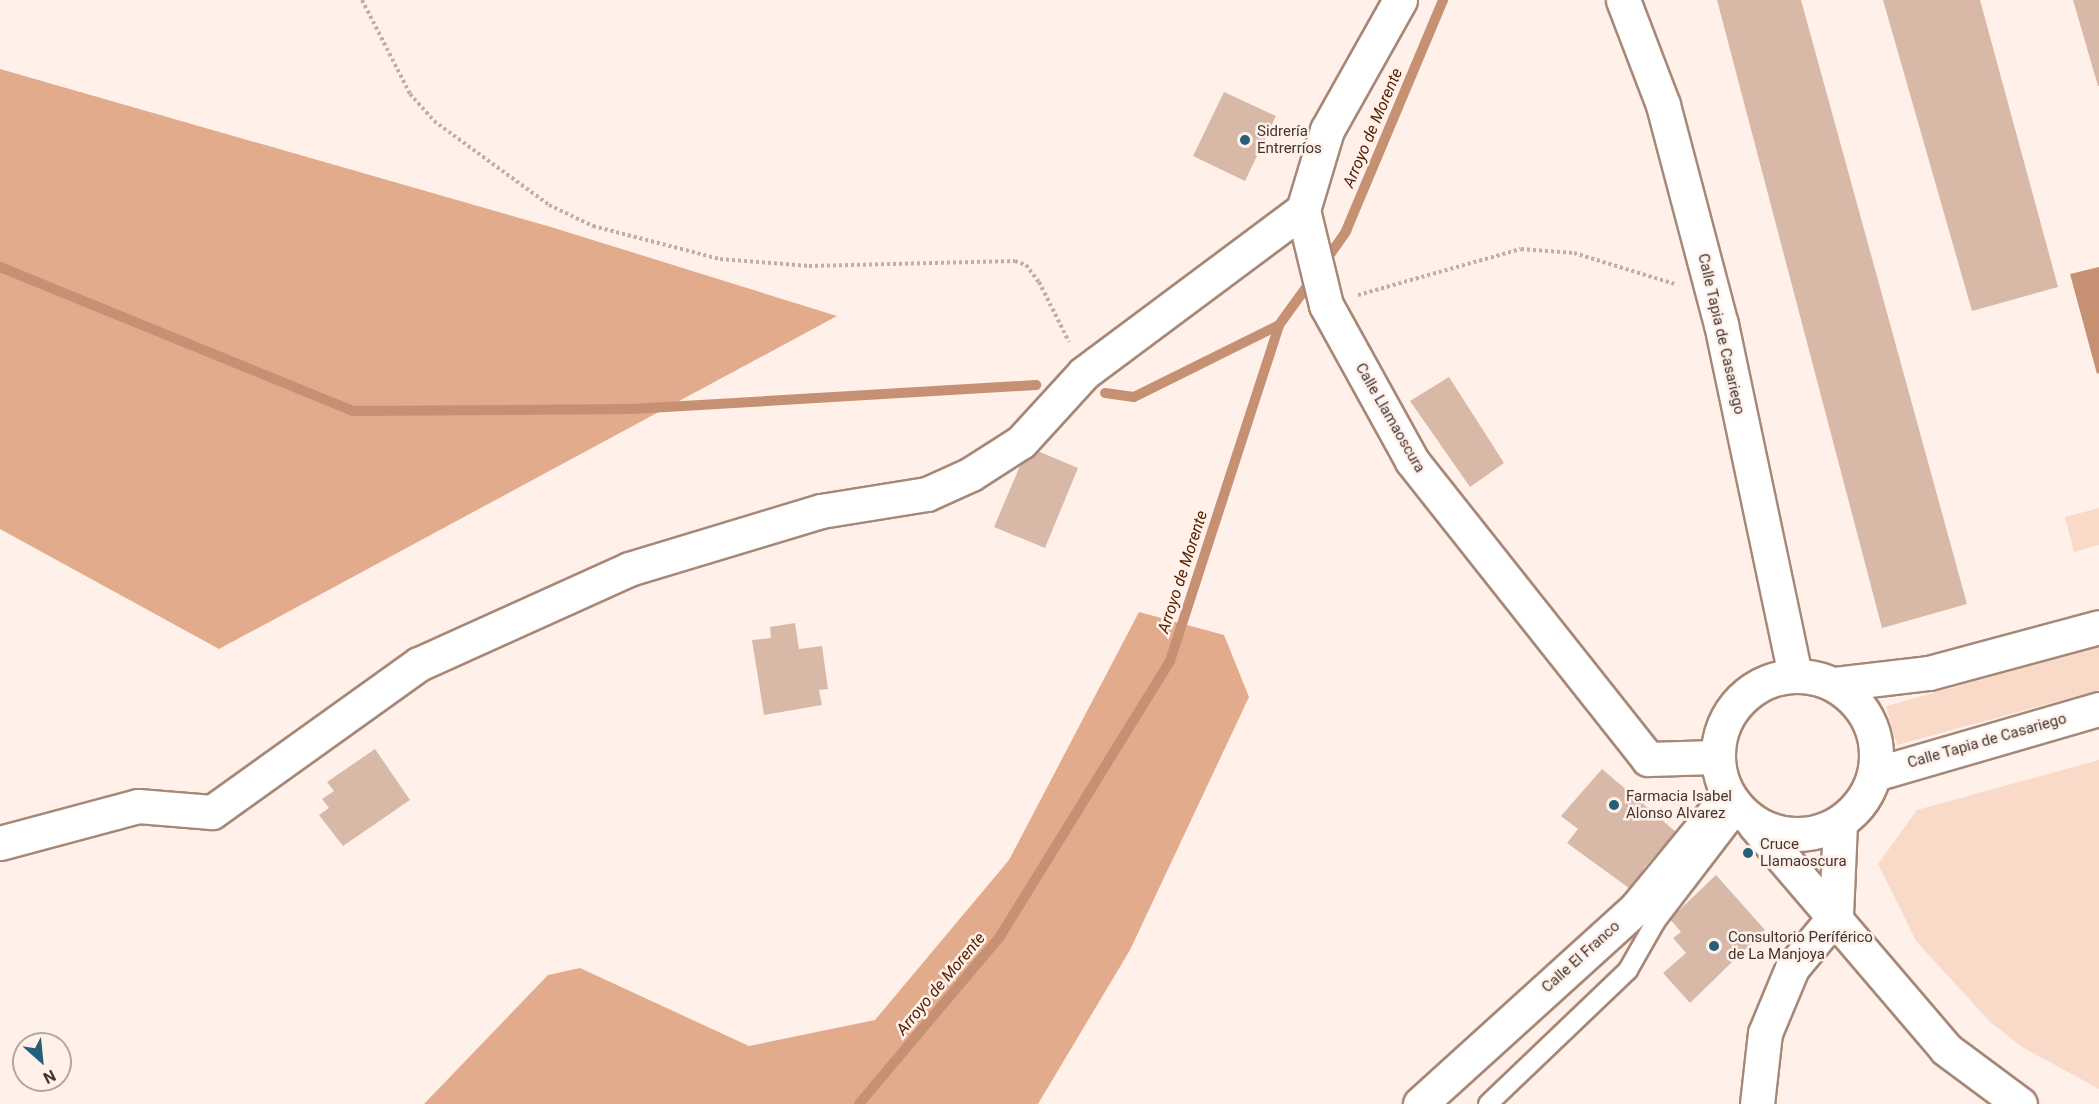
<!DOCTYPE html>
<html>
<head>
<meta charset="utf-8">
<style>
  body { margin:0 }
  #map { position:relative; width:2099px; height:1104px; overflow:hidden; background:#fff1ea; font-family:Roboto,sans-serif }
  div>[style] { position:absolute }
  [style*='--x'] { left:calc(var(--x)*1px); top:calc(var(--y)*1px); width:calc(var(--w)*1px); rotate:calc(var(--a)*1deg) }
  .green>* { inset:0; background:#f9dac8 }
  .forest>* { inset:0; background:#e2ab8c }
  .water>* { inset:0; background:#c69072 }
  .stream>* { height:10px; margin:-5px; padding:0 5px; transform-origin:5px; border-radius:5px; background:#c69072 }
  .building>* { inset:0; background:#d8b8a7 }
  .path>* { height:4px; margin-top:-2px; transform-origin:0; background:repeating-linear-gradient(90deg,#beb0a9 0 3px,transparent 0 6px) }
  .roads { filter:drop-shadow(2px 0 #a78877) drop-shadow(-2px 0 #a78877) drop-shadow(0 2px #a78877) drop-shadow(0 -2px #a78877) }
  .service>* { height:18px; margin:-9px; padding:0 9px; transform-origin:9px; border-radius:9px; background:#fff }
  .minor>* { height:33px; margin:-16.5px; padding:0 16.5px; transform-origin:16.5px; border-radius:16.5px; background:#fff }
  .minor>.ring { margin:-16.5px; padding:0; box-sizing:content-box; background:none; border:33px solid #fff; border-radius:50% }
  .tertiary>* { height:33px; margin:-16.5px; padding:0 16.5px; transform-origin:16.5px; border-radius:16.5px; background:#fff }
  .dots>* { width:16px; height:16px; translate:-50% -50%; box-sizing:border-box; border:3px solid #fff1ea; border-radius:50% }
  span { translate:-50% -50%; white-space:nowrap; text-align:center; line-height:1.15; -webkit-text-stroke:5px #fff1ea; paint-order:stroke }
  .poi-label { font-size:15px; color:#43362f }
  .left { translate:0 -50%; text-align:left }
  .street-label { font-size:15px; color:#43362f }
  .water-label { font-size:16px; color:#542200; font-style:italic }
  .north { position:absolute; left:12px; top:1032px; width:60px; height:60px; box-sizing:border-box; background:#fff1ea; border:2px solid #b4a69f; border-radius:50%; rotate:153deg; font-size:16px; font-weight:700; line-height:24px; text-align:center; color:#43362f }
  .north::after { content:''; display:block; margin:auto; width:21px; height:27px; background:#265f79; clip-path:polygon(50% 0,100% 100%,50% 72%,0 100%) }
</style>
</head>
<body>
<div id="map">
  <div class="green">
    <i style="clip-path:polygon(2099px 508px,2099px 545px,2074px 552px,2065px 517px)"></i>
    <i style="clip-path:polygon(2099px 647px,2099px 690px,1897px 745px,1886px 706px)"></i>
    <i style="clip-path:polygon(2099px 760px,2099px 1089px,2022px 1047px,1990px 1022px,1916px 941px,1878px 864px,1917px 810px)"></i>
  </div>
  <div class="forest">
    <i style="clip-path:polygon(0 69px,551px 227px,837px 316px,219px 649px,0 529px)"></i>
    <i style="clip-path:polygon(1139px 612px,1224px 635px,1249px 697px,1130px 950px,1038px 1104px,424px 1104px,548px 975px,580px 968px,749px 1046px,875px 1020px,1009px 860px)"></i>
  </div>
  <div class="water">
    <i style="clip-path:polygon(2099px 267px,2099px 373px,2097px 374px,2070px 274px)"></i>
  </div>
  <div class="stream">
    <i style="--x:1324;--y:263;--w:39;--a:-55"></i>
    <i style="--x:1346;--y:231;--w:251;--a:-67.2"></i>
    <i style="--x:0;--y:267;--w:381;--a:22.2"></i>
    <i style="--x:353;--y:411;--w:279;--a:-0.4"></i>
    <i style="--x:632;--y:409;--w:405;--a:-3.4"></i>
    <i style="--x:1105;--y:393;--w:29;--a:8"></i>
    <i style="--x:1134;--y:397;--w:162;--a:-26.4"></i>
    <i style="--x:859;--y:1104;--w:217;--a:-49.9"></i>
    <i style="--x:999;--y:938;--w:326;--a:-58.3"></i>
    <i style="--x:1170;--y:661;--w:353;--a:-72"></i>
    <i style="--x:1279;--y:325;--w:58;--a:-54.1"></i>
  </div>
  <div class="building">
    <i style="clip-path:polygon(1717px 0,1801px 0,1967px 604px,1882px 628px)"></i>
    <i style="clip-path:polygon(1883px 0,1980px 0,2058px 287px,1972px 311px)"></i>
    <i style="clip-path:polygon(2073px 0,2099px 0,2099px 86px,2098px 86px)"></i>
    <i style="clip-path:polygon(1224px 92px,1276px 116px,1245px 181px,1193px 156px)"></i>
    <i style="clip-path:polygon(1449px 377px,1504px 463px,1470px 487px,1410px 401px)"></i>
    <i style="clip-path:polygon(1028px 447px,1078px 468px,1045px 548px,994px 527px)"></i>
    <i style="clip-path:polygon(795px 623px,799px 649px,822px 646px,828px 689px,819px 690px,822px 705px,764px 715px,752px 640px,771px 638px,770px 627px)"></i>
    <i style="clip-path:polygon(375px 749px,410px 800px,343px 846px,319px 815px,329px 808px,322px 799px,334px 791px,327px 782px)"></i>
    <i style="clip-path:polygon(1602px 769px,1676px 832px,1643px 869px,1650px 875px,1633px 891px,1567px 843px,1578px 829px,1561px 816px)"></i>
    <i style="clip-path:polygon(1716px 875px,1765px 930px,1690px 1003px,1663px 973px,1686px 953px,1673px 938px,1681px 932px,1670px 919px)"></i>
  </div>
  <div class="path">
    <i style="--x:362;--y:0;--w:106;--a:62.9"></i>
    <i style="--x:410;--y:94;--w:36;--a:48"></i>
    <i style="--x:434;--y:121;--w:142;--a:36.1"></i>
    <i style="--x:549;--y:205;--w:49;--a:25.5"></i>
    <i style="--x:593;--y:226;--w:131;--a:14.6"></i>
    <i style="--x:720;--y:259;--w:89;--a:4.5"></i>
    <i style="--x:809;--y:266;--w:206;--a:-1.4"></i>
    <i style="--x:1015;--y:261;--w:12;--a:20"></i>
    <i style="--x:1026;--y:265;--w:21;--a:53"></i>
    <i style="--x:1039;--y:282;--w:67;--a:63.4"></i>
    <i style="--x:1358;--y:295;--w:169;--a:-15.8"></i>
    <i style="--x:1521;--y:249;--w:53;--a:4.3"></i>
    <i style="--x:1574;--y:253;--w:106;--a:17.1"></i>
  </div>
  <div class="roads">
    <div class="service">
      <i style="--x:1488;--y:1104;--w:194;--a:-43.7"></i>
      <i style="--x:1628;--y:970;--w:56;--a:-60.3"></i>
      <i style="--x:1656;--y:921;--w:138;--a:-52.6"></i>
    </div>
    <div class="minor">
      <i style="--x:1400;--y:0;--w:149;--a:119.3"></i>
      <i style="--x:1327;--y:130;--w:84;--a:106.7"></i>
      <i style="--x:1303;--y:210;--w:98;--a:76.4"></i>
      <i style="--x:1326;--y:305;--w:178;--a:61.1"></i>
      <i style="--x:1412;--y:461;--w:380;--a:51.6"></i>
      <i style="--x:1648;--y:759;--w:68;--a:-1.7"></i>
      <i style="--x:1623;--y:0;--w:112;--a:69.1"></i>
      <i style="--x:1663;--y:105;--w:227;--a:75.2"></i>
      <i style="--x:1721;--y:324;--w:358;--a:78.1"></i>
      <i class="ring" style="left:1718px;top:676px;width:125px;height:125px"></i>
      <i style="--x:1754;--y:824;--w:296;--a:49.5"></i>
      <i style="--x:1946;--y:1049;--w:92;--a:36.6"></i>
      <i style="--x:0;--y:843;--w:143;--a:-15"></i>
      <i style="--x:138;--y:806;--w:74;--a:4.6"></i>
      <i style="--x:212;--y:812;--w:254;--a:-35.6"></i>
      <i style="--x:419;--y:664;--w:230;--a:-24.3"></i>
      <i style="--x:629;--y:569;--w:201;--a:-16.8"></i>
      <i style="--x:821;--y:511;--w:107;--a:-9.1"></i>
      <i style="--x:927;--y:494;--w:48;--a:-24.4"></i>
      <i style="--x:971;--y:474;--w:59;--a:-32.6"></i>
      <i style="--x:1021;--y:442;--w:93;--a:-47.6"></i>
      <i style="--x:1084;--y:373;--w:273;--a:-36.7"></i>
      <i style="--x:1836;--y:915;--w:93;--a:-87.5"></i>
      <i style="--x:1420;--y:1104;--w:292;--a:-42.2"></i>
      <i style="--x:1636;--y:908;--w:145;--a:-50.6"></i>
      <i style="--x:1757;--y:1104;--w:71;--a:-83.6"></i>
      <i style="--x:1765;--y:1033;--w:70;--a:-67.4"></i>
      <i style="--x:1792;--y:968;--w:69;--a:-50.3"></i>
    </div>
    <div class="tertiary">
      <i style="--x:1835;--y:684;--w:95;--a:-6.7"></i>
      <i style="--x:1929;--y:673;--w:176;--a:-15.1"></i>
      <i style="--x:1875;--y:774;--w:233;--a:-16.2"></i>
    </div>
  </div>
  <div class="dots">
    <i style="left:1245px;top:140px;background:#265f79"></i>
    <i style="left:1614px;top:805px;background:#265f79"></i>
    <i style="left:1748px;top:853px;background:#265f79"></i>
    <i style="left:1714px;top:946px;background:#265f79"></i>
  </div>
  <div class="poi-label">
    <span class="left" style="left:1257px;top:140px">Sidrería<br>Entrerríos</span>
    <span class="left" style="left:1626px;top:805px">Farmacia Isabel<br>Alonso Alvarez</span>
    <span class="left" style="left:1760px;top:853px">Cruce<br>Llamaoscura</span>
    <span class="left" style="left:1728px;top:946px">Consultorio Períférico<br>de La Manjoya</span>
  </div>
  <div class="street-label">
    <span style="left:1721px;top:334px;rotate:77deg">Calle Tapia de Casariego</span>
    <span style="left:1390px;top:418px;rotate:60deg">Calle Llamaoscura</span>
    <span style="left:1987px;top:741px;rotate:-16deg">Calle Tapia de Casariego</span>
    <span style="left:1581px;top:957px;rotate:-42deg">Calle El Franco</span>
  </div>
  <div class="water-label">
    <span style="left:1373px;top:128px;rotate:-67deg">Arroyo de Morente</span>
    <span style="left:1183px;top:572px;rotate:-72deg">Arroyo de Morente</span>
    <span style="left:941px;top:984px;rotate:-50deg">Arroyo de Morente</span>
  </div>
  <div class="north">N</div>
</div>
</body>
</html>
